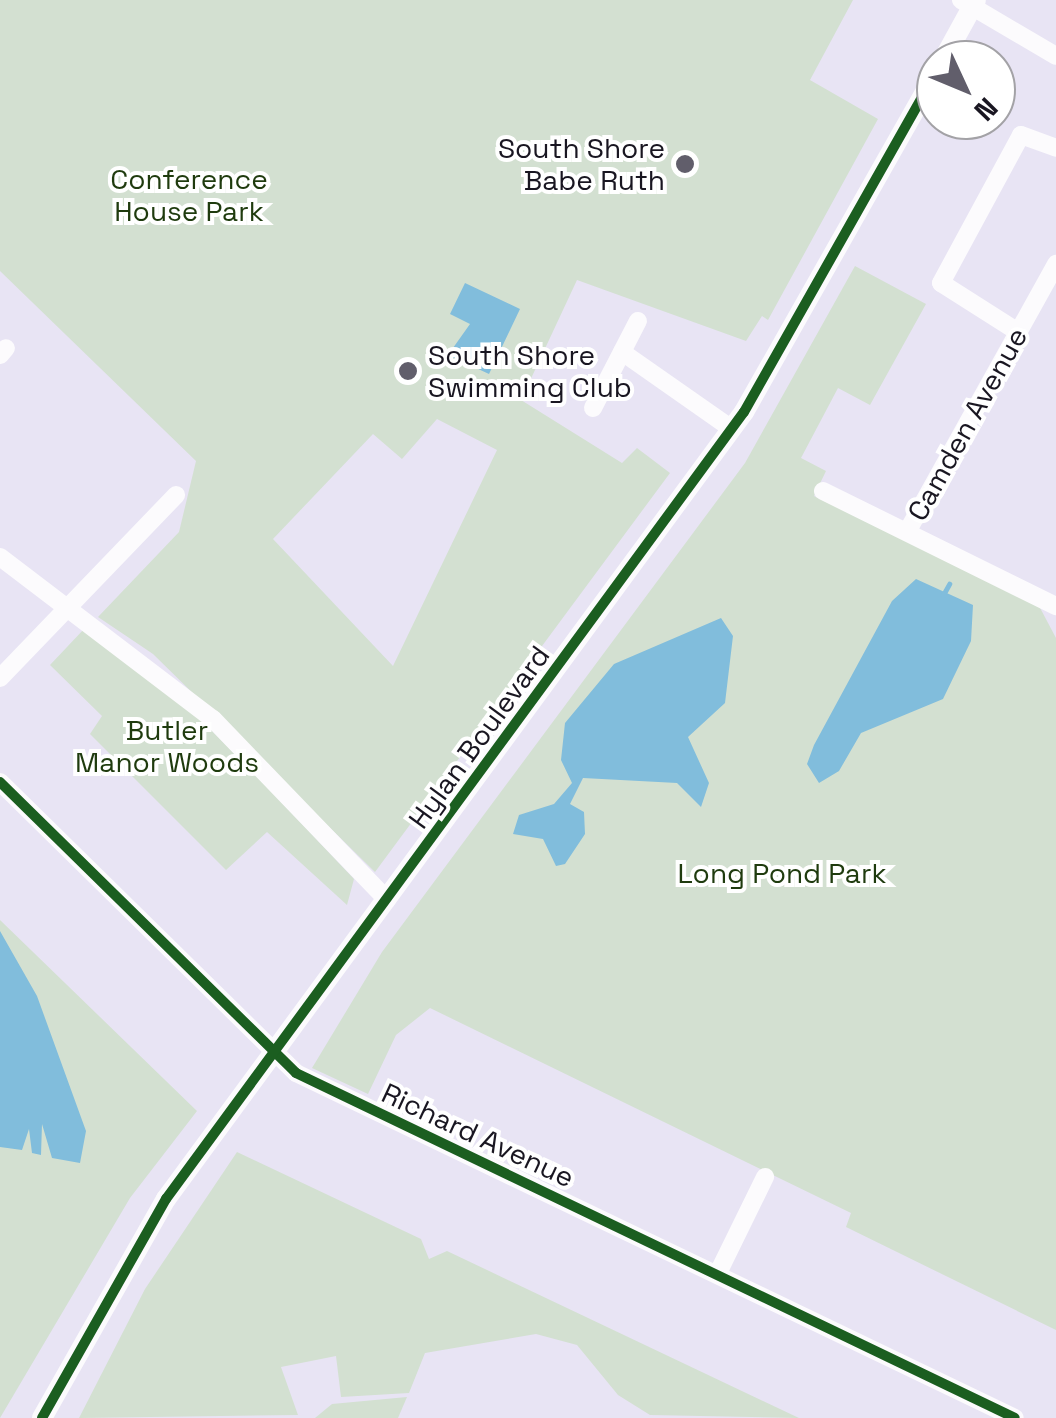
<!DOCTYPE html>
<html>
<head>
<meta charset="utf-8">
<style>
  body { margin:0 }
  #map { position:relative; width:1056px; height:1418px; overflow:hidden; background:#e8e4f4; font-family:"Space Grotesk",sans-serif }
  div>[style] { position:absolute }
  [style*='--x'] { left:calc(var(--x)*1px); top:calc(var(--y)*1px); width:calc(var(--w)*1px); rotate:calc(var(--a)*1deg) }
  .green>* { inset:0; background:#d3e0d1 }
  .water>* { inset:0; background:#81bddc }
  .stream>* { height:5px; margin:-2.5px; padding:0 2.5px; transform-origin:2.5px; border-radius:2.5px; background:#81bddc }
  .minor>* { height:18px; margin:-9px; padding:0 9px; transform-origin:9px; border-radius:9px; background:#fcfbfd }
  .major>* { height:20px; margin:-10px; padding:0 10px; transform-origin:10px; border-radius:10px; background:#fcfbfd }
  .cycleway>* { height:10px; margin:-5px; padding:0 5px; transform-origin:5px; border-radius:5px; background:#1b5e20 }
  .dots>* { width:28px; height:28px; translate:-50% -50%; box-sizing:border-box; border:5px solid #fff; border-radius:50% }
  span { translate:-50% -50%; white-space:nowrap; text-align:center; line-height:1.15; -webkit-text-stroke:8px #fff; paint-order:stroke }
  .poi-label { font-size:28px; color:#191621 }
  .right { translate:-100% -50%; text-align:right }
  .left { translate:0 -50%; text-align:left }
  .park-label { font-size:28px; color:#1f3b0e }
  .street-label { font-size:28px; color:#191621 }
  .north { position:absolute; left:916px; top:40px; width:100px; height:100px; box-sizing:border-box; background:#fff; border:2px solid #a3a2a6; border-radius:50%; rotate:134deg; font-size:28px; font-weight:700; line-height:40px; text-align:center; color:#191621 }
  .north::after { content:''; display:block; margin:auto; width:35px; height:45px; background:#615e6b; clip-path:polygon(50% 0,100% 100%,50% 72%,0 100%) }
</style>
</head>
<body>
<div id="map">
  <div class="green">
    <i style="clip-path:polygon(evenodd,0 0,853px 0,810px 80px,878px 119px,768px 320px,762px 316px,746px 341px,577px 280px,521px 400px,622px 463px,637px 448px,670px 473px,375px 872px,153px 654px,98px 617px,179px 532px,196px 461px,0 271px,0 0,437px 419px,497px 450px,393px 666px,273px 539px,373px 434px,402px 459px,437px 419px)"></i>
    <i style="clip-path:polygon(855px 266px,926px 304px,870px 405px,838px 388px,801px 458px,826px 471px,814px 496px,1038px 604px,1056px 638px,1056px 1330px,846px 1227px,851px 1213px,430px 1008px,396px 1035px,368px 1094px,312px 1068px,382px 952px,745px 463px)"></i>
    <i style="clip-path:polygon(84px 629px,177px 695px,266px 786px,354px 879px,347px 905px,267px 832px,226px 870px,90px 734px,102px 716px,50px 665px)"></i>
    <i style="clip-path:polygon(0 920px,197px 1111px,130px 1198px,0 1418px)"></i>
    <i style="clip-path:polygon(237px 1152px,421px 1239px,429px 1259px,447px 1251px,799px 1418px,650px 1415px,618px 1395px,577px 1345px,536px 1334px,425px 1353px,409px 1393px,341px 1397px,336px 1356px,281px 1367px,298px 1415px,79px 1418px,145px 1289px)"></i>
    <i style="clip-path:polygon(407px 1397px,398px 1418px,315px 1418px,332px 1404px)"></i>
  </div>
  <div class="water">
    <i style="clip-path:polygon(465px 283px,520px 309px,489px 374px,448px 355px,470px 324px,450px 314px)"></i>
    <i style="clip-path:polygon(916px 579px,973px 605px,971px 641px,943px 699px,861px 733px,839px 771px,819px 783px,807px 764px,814px 745px,892px 601px)"></i>
    <i style="clip-path:polygon(721px 618px,733px 636px,725px 703px,688px 737px,709px 783px,701px 807px,677px 783px,583px 778px,570px 804px,584px 812px,585px 834px,565px 864px,556px 866px,543px 839px,513px 834px,519px 815px,554px 804px,572px 783px,561px 760px,565px 723px,614px 664px)"></i>
    <i style="clip-path:polygon(0 931px,37px 996px,86px 1131px,80px 1163px,52px 1158px,42px 1124px,41px 1155px,32px 1153px,29px 1129px,22px 1150px,0 1147px)"></i>
  </div>
  <div class="stream">
    <i style="--x:943;--y:595;--w:13;--a:-61"></i>
  </div>
  <div class="minor">
    <i style="--x:961;--y:0;--w:110;--a:30.5"></i>
    <i style="--x:1018;--y:332;--w:91;--a:-147.5"></i>
    <i style="--x:941;--y:283;--w:168;--a:-61.6"></i>
    <i style="--x:1021;--y:135;--w:37;--a:20"></i>
    <i style="--x:622;--y:352;--w:134;--a:35"></i>
    <i style="--x:0;--y:355;--w:9;--a:-49"></i>
    <i style="--x:593;--y:408;--w:98;--a:-62.7"></i>
    <i style="--x:823;--y:491;--w:260;--a:26.3"></i>
    <i style="--x:907;--y:532;--w:307;--a:-60.9"></i>
    <i style="--x:0;--y:557;--w:268;--a:37.3"></i>
    <i style="--x:213;--y:719;--w:251;--a:46.1"></i>
    <i style="--x:0;--y:678;--w:254;--a:-46.1"></i>
    <i style="--x:0;--y:782;--w:415;--a:44.5"></i>
    <i style="--x:296;--y:1073;--w:797;--a:25.63"></i>
    <i style="--x:718;--y:1273;--w:107;--a:-63.9"></i>
  </div>
  <div class="major">
    <i style="--x:943;--y:60;--w:68;--a:-61.2"></i>
    <i style="--x:42;--y:1418;--w:252;--a:-60.5"></i>
    <i style="--x:166;--y:1199;--w:976;--a:-53.71"></i>
    <i style="--x:744;--y:412;--w:390;--a:-60.5"></i>
  </div>
  <div class="cycleway">
    <i style="--x:0;--y:782;--w:415;--a:44.5"></i>
    <i style="--x:296;--y:1073;--w:797;--a:25.63"></i>
    <i style="--x:42;--y:1418;--w:252;--a:-60.5"></i>
    <i style="--x:166;--y:1199;--w:976;--a:-53.71"></i>
    <i style="--x:744;--y:412;--w:390;--a:-60.5"></i>
  </div>
  <div class="dots">
    <i style="left:685px;top:164px;background:#615e6b"></i>
    <i style="left:408px;top:371px;background:#615e6b"></i>
  </div>
  <div class="poi-label">
    <span class="right" style="left:665px;top:164px">South Shore<br>Babe Ruth</span>
    <span class="left" style="left:428px;top:371px">South Shore<br>Swimming Club</span>
  </div>
  <div class="park-label">
    <span style="left:189px;top:195px">Conference<br>House Park</span>
    <span style="left:167px;top:746px">Butler<br>Manor Woods</span>
    <span style="left:782px;top:873px">Long Pond Park</span>
  </div>
  <div class="street-label">
    <span style="left:967px;top:424px;rotate:-61deg">Camden Avenue</span>
    <span style="left:479px;top:737px;rotate:-54deg">Hylan Boulevard</span>
    <span style="left:478px;top:1135px;rotate:25deg">Richard Avenue</span>
  </div>
  <div class="north">N</div>
</div>
</body>
</html>
